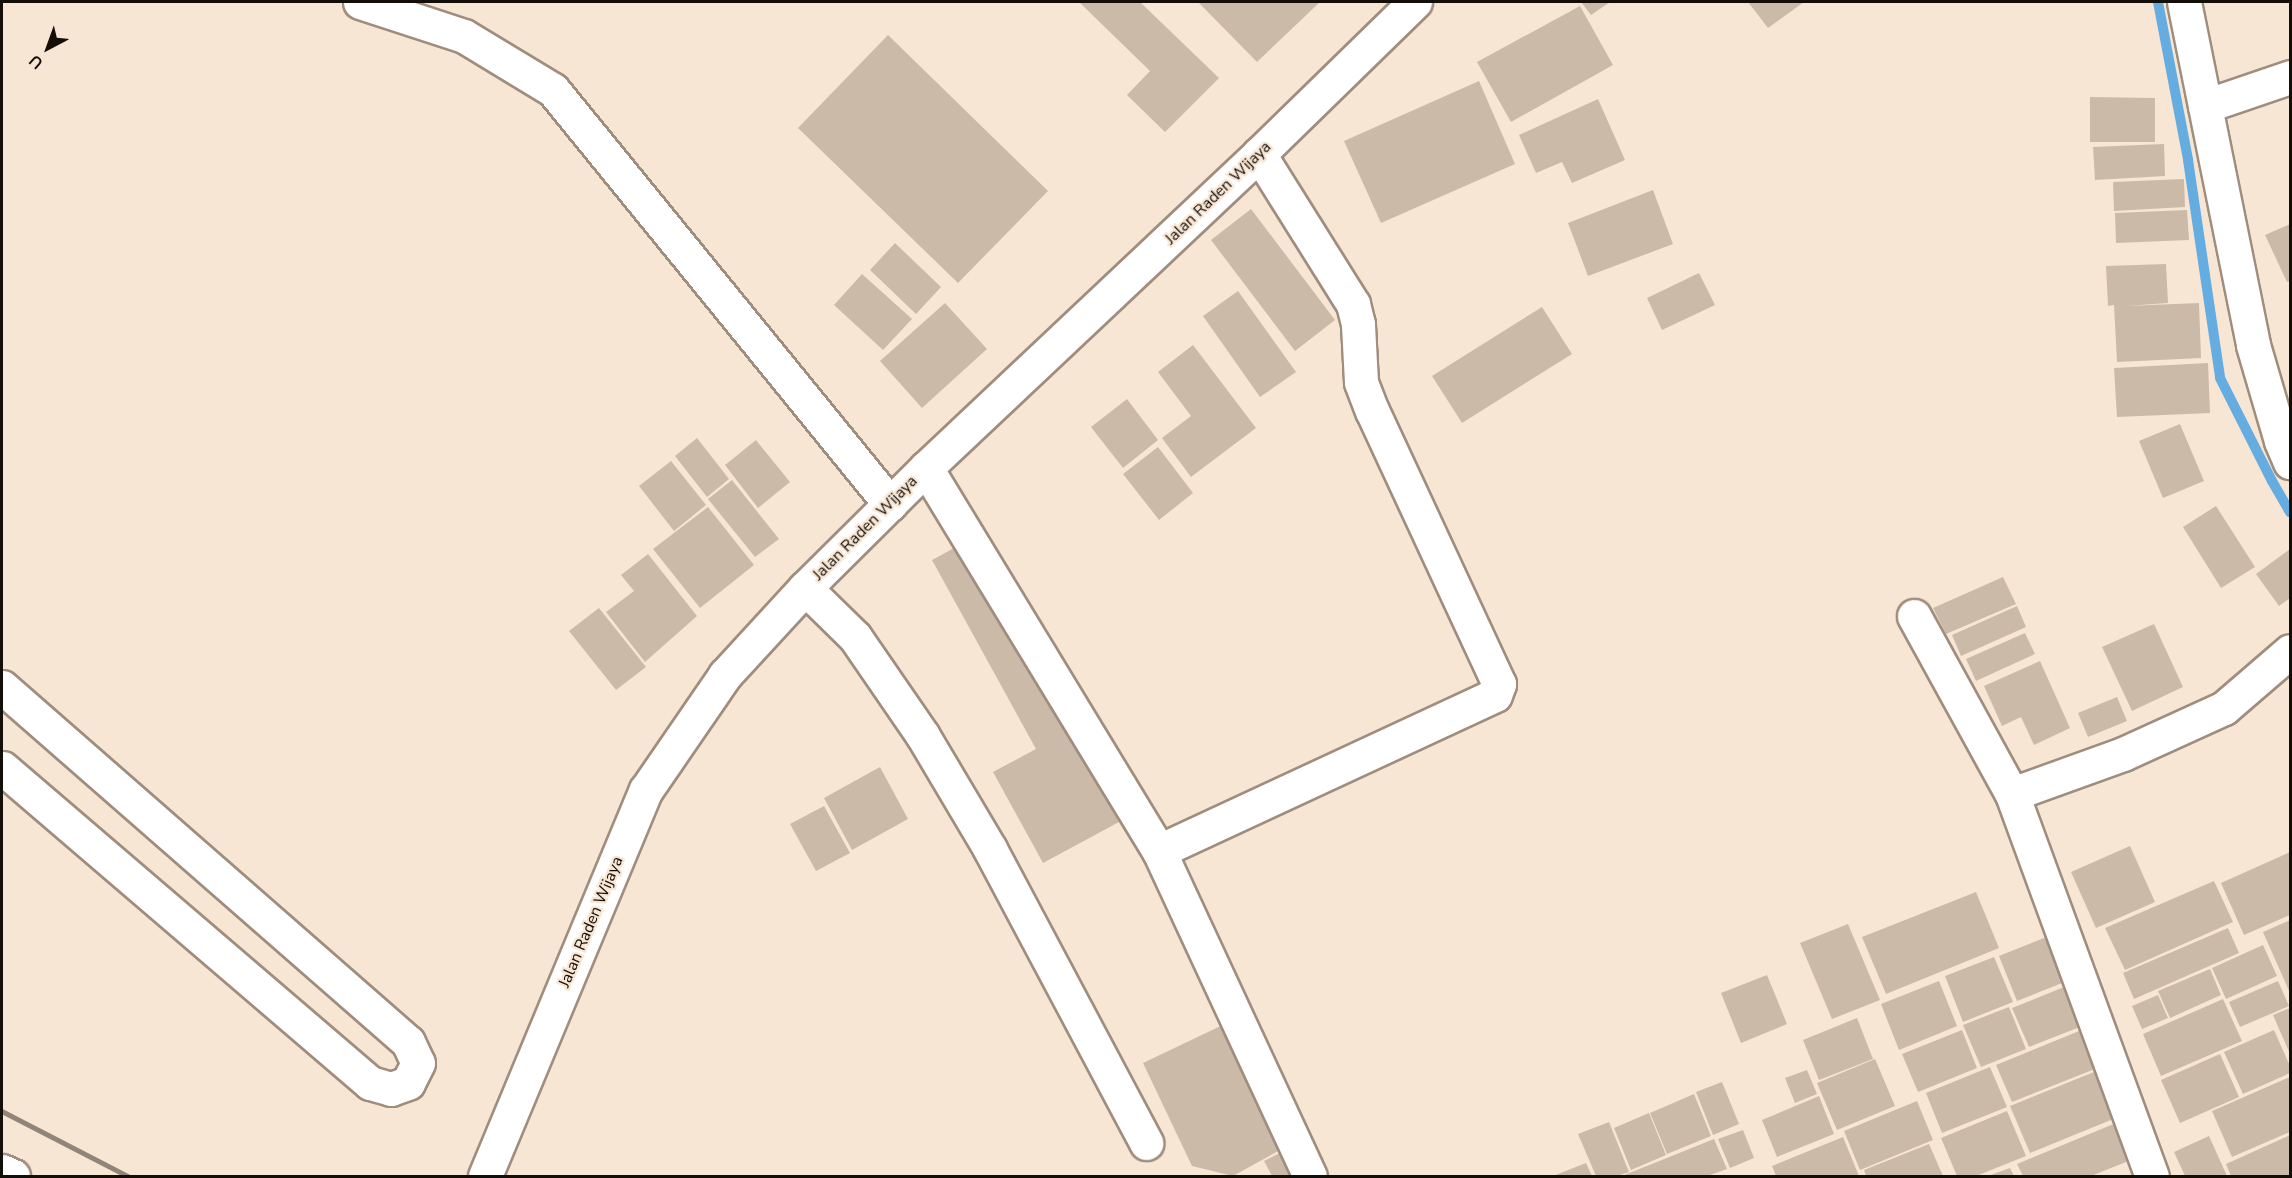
<!DOCTYPE html>
<html>
<head>
<meta charset="utf-8">
<style>
  body { margin:0 }
  #map { position:relative; width:2292px; height:1178px; overflow:hidden; background:#f8e6d5; font-family:"Nunito Sans",sans-serif }
  div>[style] { position:absolute }
  [style*='--x'] { left:calc(var(--x)*1px); top:calc(var(--y)*1px); width:calc(var(--w)*1px); rotate:calc(var(--a)*1deg) }
  .stream>* { height:10px; margin:-5px; padding:0 5px; transform-origin:5px; border-radius:5px; background:#65ace1 }
  .building>* { inset:0; background:#ccbaa9 }
  .roads { filter:drop-shadow(2px 0 #9f8d7e) drop-shadow(-2px 0 #9f8d7e) drop-shadow(0 2px #9f8d7e) drop-shadow(0 -2px #9f8d7e) }
  .minor>* { height:33px; margin:-16.5px; padding:0 16.5px; transform-origin:16.5px; border-radius:16.5px; background:#fff }
  .highway>* { height:33px; margin:-16.5px; padding:0 16.5px; transform-origin:16.5px; border-radius:16.5px; background:#fff }
  .rail>* { height:4.5px; margin:-2.25px; padding:0 2.25px; transform-origin:2.25px; border-radius:2.25px; background:#918478 }
  span { translate:-50% -50%; white-space:nowrap; text-align:center; line-height:1.15; -webkit-text-stroke:4.5px #f8e6d5; paint-order:stroke }
  .street-label { font-size:16px; color:#140e08 }
  .frame { position:absolute; inset:0; border:3px solid #140e08; pointer-events:none }
  .north { position:absolute; left:18px; top:18px; width:60px; height:60px; -webkit-text-stroke:4px #f8e6d5; paint-order:stroke; rotate:221deg; font-size:16px; font-weight:700; line-height:24px; text-align:center; color:#140e08 }
  .north::after { content:''; display:block; margin:auto; width:21px; height:27px; background:#140e08; clip-path:polygon(50% 0,100% 100%,50% 72%,0 100%) }
</style>
</head>
<body>
<div id="map">
  <div class="stream">
    <i style="--x:2158;--y:2;--w:161;--a:79.2"></i>
    <i style="--x:2188;--y:160;--w:220;--a:81.6"></i>
    <i style="--x:2220;--y:378;--w:115;--a:63.2"></i>
    <i style="--x:2272;--y:481;--w:36;--a:60"></i>
  </div>
  <div class="building">
    <i style="clip-path:polygon(1079px 2px,1140px 2px,1219px 78px,1165px 132px,1127px 95px,1150px 71px)"></i>
    <i style="clip-path:polygon(1198px 2px,1320px 2px,1257px 62px)"></i>
    <i style="clip-path:polygon(1581px 2px,1610px 2px,1591px 15px)"></i>
    <i style="clip-path:polygon(1748px 2px,1804px 2px,1768px 28px)"></i>
    <i style="clip-path:polygon(1580px 6px,1613px 65px,1511px 122px,1477px 62px)"></i>
    <i style="clip-path:polygon(888px 35px,1048px 191px,958px 283px,798px 128px)"></i>
    <i style="clip-path:polygon(1479px 81px,1515px 164px,1381px 223px,1344px 141px)"></i>
    <i style="clip-path:polygon(2090px 97px,2155px 98px,2155px 142px,2090px 142px)"></i>
    <i style="clip-path:polygon(1598px 99px,1625px 160px,1572px 183px,1562px 162px,1536px 173px,1519px 135px)"></i>
    <i style="clip-path:polygon(2164px 144px,2165px 176px,2095px 180px,2093px 147px)"></i>
    <i style="clip-path:polygon(2184px 179px,2185px 207px,2114px 211px,2113px 182px)"></i>
    <i style="clip-path:polygon(1653px 190px,1673px 244px,1588px 276px,1568px 223px)"></i>
    <i style="clip-path:polygon(1251px 209px,1335px 320px,1295px 351px,1211px 240px)"></i>
    <i style="clip-path:polygon(2187px 210px,2189px 240px,2116px 243px,2115px 213px)"></i>
    <i style="clip-path:polygon(2290px 224px,2290px 281px,2287px 282px,2265px 235px)"></i>
    <i style="clip-path:polygon(895px 243px,941px 287px,916px 314px,870px 270px)"></i>
    <i style="clip-path:polygon(2166px 264px,2168px 303px,2126px 306px,2199px 303px,2201px 358px,2117px 362px,2114px 305px,2108px 306px,2106px 266px)"></i>
    <i style="clip-path:polygon(1699px 273px,1715px 305px,1662px 330px,1647px 298px)"></i>
    <i style="clip-path:polygon(862px 274px,912px 319px,883px 350px,834px 305px)"></i>
    <i style="clip-path:polygon(1238px 291px,1296px 372px,1260px 397px,1203px 316px)"></i>
    <i style="clip-path:polygon(945px 303px,987px 349px,922px 408px,880px 361px)"></i>
    <i style="clip-path:polygon(1542px 307px,1572px 354px,1462px 423px,1432px 376px)"></i>
    <i style="clip-path:polygon(1193px 345px,1256px 428px,1191px 477px,1162px 438px,1191px 416px,1158px 372px)"></i>
    <i style="clip-path:polygon(2208px 363px,2210px 413px,2117px 417px,2114px 368px)"></i>
    <i style="clip-path:polygon(1127px 399px,1158px 440px,1123px 468px,1091px 427px)"></i>
    <i style="clip-path:polygon(2180px 424px,2204px 481px,2163px 498px,2139px 441px)"></i>
    <i style="clip-path:polygon(697px 438px,729px 479px,707px 497px,675px 456px)"></i>
    <i style="clip-path:polygon(756px 440px,790px 482px,758px 508px,725px 465px)"></i>
    <i style="clip-path:polygon(1158px 447px,1193px 493px,1159px 520px,1123px 474px)"></i>
    <i style="clip-path:polygon(671px 461px,706px 505px,674px 531px,639px 486px)"></i>
    <i style="clip-path:polygon(732px 480px,779px 539px,755px 557px,708px 499px)"></i>
    <i style="clip-path:polygon(2216px 506px,2255px 567px,2221px 588px,2183px 527px)"></i>
    <i style="clip-path:polygon(708px 507px,754px 565px,700px 608px,653px 549px)"></i>
    <i style="clip-path:polygon(965px 542px,1119px 822px,1043px 863px,993px 772px,1036px 749px,932px 560px)"></i>
    <i style="clip-path:polygon(2290px 549px,2290px 598px,2279px 606px,2256px 574px)"></i>
    <i style="clip-path:polygon(648px 554px,697px 616px,645px 662px,606px 612px,634px 591px,621px 575px)"></i>
    <i style="clip-path:polygon(2003px 577px,2016px 604px,1946px 634px,1933px 608px)"></i>
    <i style="clip-path:polygon(2017px 606px,2026px 627px,1961px 656px,1952px 635px)"></i>
    <i style="clip-path:polygon(599px 608px,646px 667px,616px 690px,569px 631px)"></i>
    <i style="clip-path:polygon(2154px 624px,2183px 687px,2132px 711px,2102px 647px)"></i>
    <i style="clip-path:polygon(2025px 633px,2035px 654px,1976px 681px,1966px 659px)"></i>
    <i style="clip-path:polygon(2040px 661px,2070px 728px,2034px 745px,2021px 717px,2002px 726px,1984px 686px)"></i>
    <i style="clip-path:polygon(2117px 697px,2127px 721px,2088px 737px,2078px 713px)"></i>
    <i style="clip-path:polygon(880px 767px,908px 819px,852px 850px,824px 798px)"></i>
    <i style="clip-path:polygon(824px 806px,850px 853px,816px 871px,790px 824px)"></i>
    <i style="clip-path:polygon(2130px 846px,2155px 902px,2096px 928px,2071px 872px)"></i>
    <i style="clip-path:polygon(2290px 852px,2290px 915px,2244px 935px,2221px 883px)"></i>
    <i style="clip-path:polygon(2214px 881px,2233px 922px,2125px 970px,2105px 928px)"></i>
    <i style="clip-path:polygon(1976px 892px,1999px 948px,1886px 994px,1862px 937px)"></i>
    <i style="clip-path:polygon(2290px 920px,2290px 993px,2263px 932px)"></i>
    <i style="clip-path:polygon(1848px 924px,1880px 1000px,1832px 1019px,1800px 943px)"></i>
    <i style="clip-path:polygon(2228px 928px,2239px 953px,2134px 999px,2123px 973px)"></i>
    <i style="clip-path:polygon(2054px 934px,2072px 979px,2017px 1001px,1999px 956px)"></i>
    <i style="clip-path:polygon(2263px 945px,2277px 976px,2226px 999px,2212px 968px)"></i>
    <i style="clip-path:polygon(1994px 957px,2013px 1002px,1963px 1022px,1945px 976px)"></i>
    <i style="clip-path:polygon(2210px 969px,2221px 995px,2170px 1018px,2158px 991px)"></i>
    <i style="clip-path:polygon(1767px 975px,1787px 1024px,1741px 1043px,1721px 993px)"></i>
    <i style="clip-path:polygon(1939px 981px,1957px 1026px,1899px 1050px,1881px 1004px)"></i>
    <i style="clip-path:polygon(2278px 981px,2289px 1006px,2240px 1027px,2229px 1002px)"></i>
    <i style="clip-path:polygon(2074px 983px,2090px 1023px,2029px 1047px,2012px 1008px)"></i>
    <i style="clip-path:polygon(2158px 995px,2168px 1018px,2142px 1029px,2132px 1006px)"></i>
    <i style="clip-path:polygon(2223px 999px,2242px 1041px,2161px 1076px,2143px 1034px)"></i>
    <i style="clip-path:polygon(2009px 1007px,2026px 1049px,1981px 1067px,1963px 1025px)"></i>
    <i style="clip-path:polygon(2290px 1008px,2290px 1054px,2273px 1015px)"></i>
    <i style="clip-path:polygon(1857px 1018px,1873px 1059px,1819px 1080px,1803px 1040px)"></i>
    <i style="clip-path:polygon(1229px 1022px,1289px 1145px,1233px 1176px,1192px 1166px,1143px 1063px)"></i>
    <i style="clip-path:polygon(2089px 1027px,2105px 1065px,2012px 1102px,1996px 1065px)"></i>
    <i style="clip-path:polygon(1962px 1030px,1977px 1068px,1918px 1092px,1902px 1054px)"></i>
    <i style="clip-path:polygon(2274px 1030px,2290px 1066px,2290px 1073px,2243px 1094px,2224px 1052px)"></i>
    <i style="clip-path:polygon(2220px 1054px,2239px 1097px,2180px 1123px,2161px 1080px)"></i>
    <i style="clip-path:polygon(1875px 1059px,1895px 1106px,1837px 1130px,1817px 1083px)"></i>
    <i style="clip-path:polygon(1990px 1067px,2007px 1107px,1942px 1133px,1926px 1093px)"></i>
    <i style="clip-path:polygon(2104px 1068px,2123px 1115px,2030px 1153px,2010px 1106px)"></i>
    <i style="clip-path:polygon(1807px 1070px,1817px 1094px,1795px 1103px,1785px 1078px)"></i>
    <i style="clip-path:polygon(2290px 1077px,2290px 1132px,2232px 1157px,2212px 1111px)"></i>
    <i style="clip-path:polygon(1722px 1082px,1739px 1124px,1713px 1135px,1696px 1092px)"></i>
    <i style="clip-path:polygon(1694px 1094px,1711px 1136px,1667px 1154px,1650px 1113px)"></i>
    <i style="clip-path:polygon(1819px 1096px,1834px 1134px,1777px 1157px,1762px 1120px)"></i>
    <i style="clip-path:polygon(1917px 1101px,1933px 1140px,1860px 1170px,1844px 1131px)"></i>
    <i style="clip-path:polygon(2007px 1111px,2026px 1156px,1976px 1176px,1957px 1176px,1941px 1138px)"></i>
    <i style="clip-path:polygon(1649px 1113px,1666px 1155px,1631px 1170px,1614px 1128px)"></i>
    <i style="clip-path:polygon(1609px 1122px,1629px 1172px,1617px 1176px,1596px 1176px,1578px 1134px)"></i>
    <i style="clip-path:polygon(2116px 1123px,2131px 1160px,2091px 1176px,2023px 1176px,2017px 1164px)"></i>
    <i style="clip-path:polygon(1743px 1130px,1754px 1158px,1730px 1168px,1718px 1139px)"></i>
    <i style="clip-path:polygon(2290px 1135px,2290px 1176px,2231px 1176px,2226px 1164px)"></i>
    <i style="clip-path:polygon(2209px 1136px,2227px 1176px,2185px 1176px,2174px 1152px)"></i>
    <i style="clip-path:polygon(1843px 1137px,1859px 1176px,1776px 1176px,1772px 1166px)"></i>
    <i style="clip-path:polygon(1714px 1139px,1727px 1169px,1707px 1176px,1622px 1176px)"></i>
    <i style="clip-path:polygon(1929px 1144px,1943px 1176px,1866px 1176px,1864px 1170px)"></i>
    <i style="clip-path:polygon(1290px 1148px,1304px 1176px,1272px 1176px,1264px 1161px)"></i>
    <i style="clip-path:polygon(1586px 1163px,1592px 1176px,1553px 1176px)"></i>
    <i style="clip-path:polygon(2010px 1168px,2014px 1176px,1988px 1176px)"></i>
  </div>
  <div class="roads">
    <div class="minor">
      <i style="--x:360;--y:2;--w:109;--a:18.1"></i>
      <i style="--x:464;--y:36;--w:104;--a:31.2"></i>
      <i style="--x:553;--y:90;--w:534;--a:50.85"></i>
      <i style="--x:2184;--y:2;--w:350;--a:78.6"></i>
      <i style="--x:2253;--y:345;--w:100;--a:73.7"></i>
      <i style="--x:2281;--y:441;--w:23;--a:67"></i>
      <i style="--x:2205;--y:106;--w:90;--a:-18.8"></i>
      <i style="--x:926;--y:468;--w:448;--a:58.7"></i>
      <i style="--x:1159;--y:851;--w:358;--a:65.1"></i>
      <i style="--x:805;--y:588;--w:70;--a:44.4"></i>
      <i style="--x:855;--y:637;--w:120;--a:55.5"></i>
      <i style="--x:923;--y:736;--w:131;--a:59.3"></i>
      <i style="--x:990;--y:849;--w:333;--a:62"></i>
      <i style="--x:1914;--y:616;--w:203;--a:61.2"></i>
      <i style="--x:2012;--y:794;--w:407;--a:69.9"></i>
      <i style="--x:2;--y:687;--w:539;--a:41.17"></i>
      <i style="--x:408;--y:1042;--w:23;--a:65"></i>
      <i style="--x:418;--y:1063;--w:22;--a:117"></i>
      <i style="--x:408;--y:1083;--w:18;--a:161"></i>
      <i style="--x:391;--y:1089;--w:22;--a:-164"></i>
      <i style="--x:370;--y:1083;--w:484;--a:-139.4"></i>
      <i style="--x:2012;--y:794;--w:118;--a:-19.8"></i>
      <i style="--x:2123;--y:754;--w:111;--a:-24.5"></i>
      <i style="--x:2224;--y:708;--w:87;--a:-40.8"></i>
      <i style="--x:1159;--y:851;--w:370;--a:-24.9"></i>
      <i style="--x:1495;--y:695;--w:12;--a:-70"></i>
      <i style="--x:1499;--y:684;--w:301;--a:-114.9"></i>
      <i style="--x:1372;--y:411;--w:31;--a:-111"></i>
      <i style="--x:1361;--y:382;--w:58;--a:-93"></i>
      <i style="--x:1358;--y:324;--w:21;--a:-104"></i>
      <i style="--x:1353;--y:304;--w:177;--a:-122.1"></i>
      <i style="--x:2;--y:1171;--w:12;--a:24"></i>
    </div>
    <div class="highway">
      <i style="--x:485;--y:1176;--w:418;--a:-67.4"></i>
      <i style="--x:646;--y:790;--w:140;--a:-55.5"></i>
      <i style="--x:725;--y:675;--w:118;--a:-47.4"></i>
      <i style="--x:805;--y:588;--w:170;--a:-44.8"></i>
      <i style="--x:926;--y:468;--w:458;--a:-43.3"></i>
      <i style="--x:1259;--y:154;--w:218;--a:-44.3"></i>
    </div>
  </div>
  <div class="rail">
    <i style="--x:2;--y:1111;--w:142;--a:27.3"></i>
  </div>
  <div class="street-label">
    <span style="left:1218px;top:193px;rotate:-44deg">Jalan Raden Wijaya</span>
    <span style="left:865px;top:528px;rotate:-45deg">Jalan Raden Wijaya</span>
    <span style="left:591px;top:922px;rotate:-67deg">Jalan Raden Wijaya</span>
  </div>
  <div class="frame"></div>
  <div class="north">U</div>
</div>
</body>
</html>
